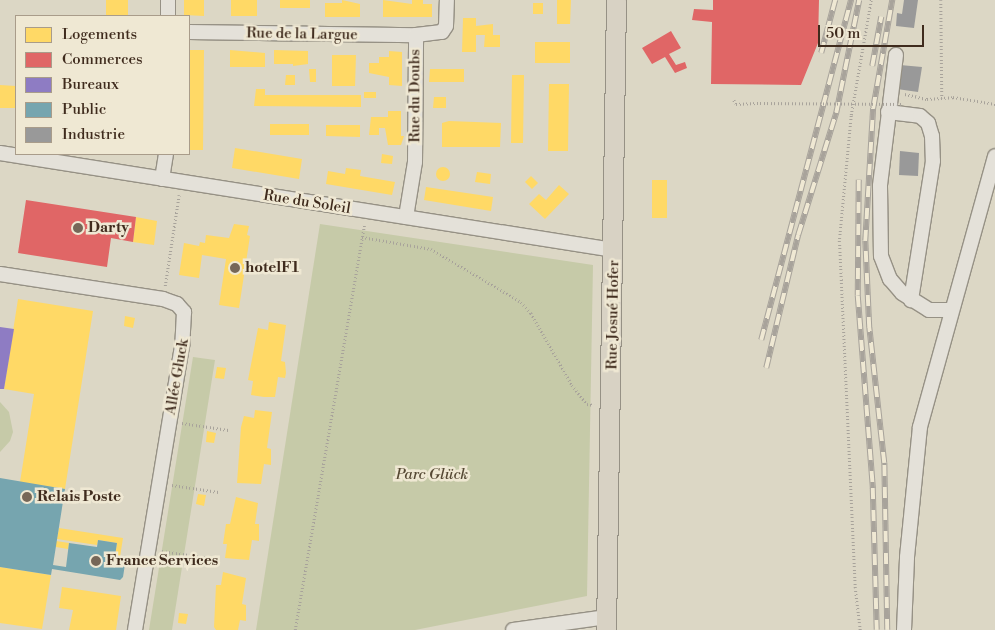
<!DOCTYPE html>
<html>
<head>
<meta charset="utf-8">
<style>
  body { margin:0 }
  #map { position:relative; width:995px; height:630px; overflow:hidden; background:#dcd7c5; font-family:"Libre Bodoni",serif }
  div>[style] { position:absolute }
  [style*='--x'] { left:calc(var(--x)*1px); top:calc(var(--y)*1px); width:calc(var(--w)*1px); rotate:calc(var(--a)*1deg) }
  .green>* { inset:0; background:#c6caa8 }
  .homes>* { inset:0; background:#ffd966 }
  .round { border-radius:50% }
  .shops>* { inset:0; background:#e06666 }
  .offices>* { inset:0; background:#8e7cc3 }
  .public>* { inset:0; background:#76a5af }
  .industry>* { inset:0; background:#999 }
  .path>* { height:2.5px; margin-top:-1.25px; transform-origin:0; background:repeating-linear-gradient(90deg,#a8a39b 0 1px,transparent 0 3.5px) }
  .roads { filter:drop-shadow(1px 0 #969185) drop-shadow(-1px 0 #969185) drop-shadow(0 1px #969185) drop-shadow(0 -1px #969185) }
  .minor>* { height:14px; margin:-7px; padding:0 7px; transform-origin:7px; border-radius:7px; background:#e4e1d9 }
  .major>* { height:19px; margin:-9.5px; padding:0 9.5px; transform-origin:9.5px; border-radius:9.5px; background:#d8d2c4 }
  .rail>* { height:5.5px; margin-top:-2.75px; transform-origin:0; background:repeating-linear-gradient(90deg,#efe8d3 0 11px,#a8a39b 0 22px); box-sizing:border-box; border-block:1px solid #a8a39b }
  .path-bridge>* { height:2.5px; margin-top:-1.25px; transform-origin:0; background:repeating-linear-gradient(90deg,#a8a39b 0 1px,transparent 0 3.5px) }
  .dots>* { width:14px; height:14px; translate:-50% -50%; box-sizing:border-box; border:2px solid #efe8d3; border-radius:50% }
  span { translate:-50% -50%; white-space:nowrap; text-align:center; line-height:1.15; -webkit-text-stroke:5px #efe8d3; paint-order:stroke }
  .street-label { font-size:15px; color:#3f2b1d }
  .poi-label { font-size:15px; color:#3f2b1d; font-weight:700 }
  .left { translate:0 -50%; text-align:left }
  .park-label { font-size:15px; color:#564934; font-style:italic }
  .legend { position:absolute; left:15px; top:15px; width:175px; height:140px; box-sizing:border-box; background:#efe8d3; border:1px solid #a99c8a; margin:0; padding:6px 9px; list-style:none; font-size:15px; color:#3f2b1d }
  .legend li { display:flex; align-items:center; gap:10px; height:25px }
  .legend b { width:25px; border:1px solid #a99c8a }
  .scale { position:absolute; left:818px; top:25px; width:106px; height:22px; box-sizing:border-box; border:2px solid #3f2b1d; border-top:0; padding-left:6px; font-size:15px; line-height:18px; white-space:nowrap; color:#3f2b1d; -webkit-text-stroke:4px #efe8d3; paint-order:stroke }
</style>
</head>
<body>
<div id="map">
  <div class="green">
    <i style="clip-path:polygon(320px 224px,593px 265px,587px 596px,415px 630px,256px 630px)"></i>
    <i style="clip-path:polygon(193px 357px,215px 360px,172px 630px,149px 630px)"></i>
    <i style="clip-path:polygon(0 402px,9px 412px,13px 432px,10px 441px,0 452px)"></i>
  </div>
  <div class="homes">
    <i style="clip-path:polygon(106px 0,128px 0,128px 16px,106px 16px)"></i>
    <i style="clip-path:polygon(184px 0,204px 0,204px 16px,184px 15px)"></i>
    <i style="clip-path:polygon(231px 0,257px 0,257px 16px,231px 16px)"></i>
    <i style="clip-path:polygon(280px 0,310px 0,310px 8px,280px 8px)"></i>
    <i style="clip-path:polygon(342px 0,360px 4px,360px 17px,325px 17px,325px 3px,342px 3px)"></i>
    <i style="clip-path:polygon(383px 0,412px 4px,412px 0,423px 0,423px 4px,432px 4px,432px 17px,383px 17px)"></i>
    <i style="clip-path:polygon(557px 0,571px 0,570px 24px,557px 24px)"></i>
    <i style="clip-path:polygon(533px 3px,543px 3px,543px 14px,533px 14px)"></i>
    <i style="clip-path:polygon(463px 18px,476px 18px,476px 26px,493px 24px,493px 35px,500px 35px,500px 47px,484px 47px,485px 35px,476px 35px,476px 52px,462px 52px)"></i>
    <i style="clip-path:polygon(535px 42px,570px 42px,570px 63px,535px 63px)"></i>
    <i style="clip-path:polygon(189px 50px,204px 50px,203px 150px,189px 150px)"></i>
    <i style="clip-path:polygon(230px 50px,265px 53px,265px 67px,230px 67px)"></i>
    <i style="clip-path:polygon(274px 50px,308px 51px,308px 64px,293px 66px,293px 64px,274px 64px)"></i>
    <i style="clip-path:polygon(389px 51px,402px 52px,402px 86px,389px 85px,389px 77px,369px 73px,369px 63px,379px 63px,379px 57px,389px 57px)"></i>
    <i style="clip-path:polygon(332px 55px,356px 55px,355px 86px,332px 86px)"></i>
    <i style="clip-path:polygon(309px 69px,316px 69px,316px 82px,310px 82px)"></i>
    <i style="clip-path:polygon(430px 69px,464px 69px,464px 82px,429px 82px)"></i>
    <i style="clip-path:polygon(286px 75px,295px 75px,295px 85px,285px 85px)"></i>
    <i style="clip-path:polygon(512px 75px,524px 75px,523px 143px,511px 143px)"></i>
    <i style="clip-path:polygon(549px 84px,569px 84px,568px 151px,548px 151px)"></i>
    <i style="clip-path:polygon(0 85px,16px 86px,16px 108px,0 108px)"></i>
    <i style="clip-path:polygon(256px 89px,265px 89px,265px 95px,361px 95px,361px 107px,254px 106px)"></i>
    <i style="clip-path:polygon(364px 92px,376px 92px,376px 98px,364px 98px)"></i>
    <i style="clip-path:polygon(434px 97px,446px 97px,446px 108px,433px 108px)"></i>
    <i style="clip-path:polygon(388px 111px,401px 111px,401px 136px,404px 136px,401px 145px,388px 145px,385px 128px,379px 128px,379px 135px,369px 135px,371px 117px,388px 117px)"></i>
    <i style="clip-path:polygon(449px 121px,501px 123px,500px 147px,442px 147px,442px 123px)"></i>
    <i style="clip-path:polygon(270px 124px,309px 124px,309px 135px,270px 135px)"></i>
    <i style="clip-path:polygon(326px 125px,360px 125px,360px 137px,326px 136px)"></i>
    <i style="clip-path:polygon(235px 148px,302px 159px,299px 179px,232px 168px)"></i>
    <i style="clip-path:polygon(382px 154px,393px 156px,392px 164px,381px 163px)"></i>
    <i class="round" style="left:436px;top:167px;width:14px;height:14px"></i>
    <i style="clip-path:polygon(346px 168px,361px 170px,360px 176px,395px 182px,392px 195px,326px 184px,328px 171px,345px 174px)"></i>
    <i style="clip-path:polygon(477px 172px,491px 174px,490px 184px,475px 182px)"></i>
    <i style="clip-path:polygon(531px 176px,538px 183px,532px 189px,525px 182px)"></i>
    <i style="clip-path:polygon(652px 180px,667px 180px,667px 218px,652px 218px)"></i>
    <i style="clip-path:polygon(559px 185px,569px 194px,545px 219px,529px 204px,539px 194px,546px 200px)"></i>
    <i style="clip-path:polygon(426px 187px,493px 197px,491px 211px,424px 200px)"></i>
    <i style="clip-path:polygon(136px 217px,157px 221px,154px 245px,133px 242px)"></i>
    <i style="clip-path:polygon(234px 224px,249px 226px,247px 235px,250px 236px,239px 308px,219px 305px,226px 259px,202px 255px,199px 278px,179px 275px,184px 243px,199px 246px,200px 242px,205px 243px,206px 235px,229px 238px)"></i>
    <i style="clip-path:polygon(18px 299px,93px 311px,65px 489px,20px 482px,34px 394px,4px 389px)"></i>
    <i style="clip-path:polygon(125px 316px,135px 318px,133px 328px,124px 326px)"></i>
    <i style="clip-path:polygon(269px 322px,286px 325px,281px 361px,285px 362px,286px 373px,285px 378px,278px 377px,275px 397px,264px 397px,251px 395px,253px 381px,248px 380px,258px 328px,268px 330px)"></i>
    <i style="clip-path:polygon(217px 367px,226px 368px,224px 379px,215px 378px)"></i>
    <i style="clip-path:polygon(255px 410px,272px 412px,267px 448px,271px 449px,271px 465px,264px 464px,261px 484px,237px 483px,241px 427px,244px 416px,254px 418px)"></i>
    <i style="clip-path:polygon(207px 431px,216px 433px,214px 443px,206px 442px)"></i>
    <i style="clip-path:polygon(198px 494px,206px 495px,204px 506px,196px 504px)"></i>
    <i style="clip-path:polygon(236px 497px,258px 503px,255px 524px,259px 524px,259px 541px,252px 540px,249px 560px,225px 558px,227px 544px,223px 544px,226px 524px,230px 524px)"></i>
    <i style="clip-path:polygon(59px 528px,123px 538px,120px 557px,115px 556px,117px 543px,98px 540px,97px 545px,57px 539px)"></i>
    <i style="clip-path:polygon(56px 541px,69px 543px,68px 549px,56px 547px)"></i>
    <i style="clip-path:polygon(0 567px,51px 575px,42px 629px,0 623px)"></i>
    <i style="clip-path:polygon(223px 572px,246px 578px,242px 604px,246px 605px,246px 621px,240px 620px,238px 630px,216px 630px,214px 627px,216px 585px,221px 585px)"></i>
    <i style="clip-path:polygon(62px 587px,121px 596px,116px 630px,69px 630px,73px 610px,59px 608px)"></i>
    <i style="clip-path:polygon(179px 613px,188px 614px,186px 624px,178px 623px)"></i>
  </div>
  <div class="shops">
    <i style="clip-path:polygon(713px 0,819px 0,818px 43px,801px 85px,711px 84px,712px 22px,692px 20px,694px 9px,713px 10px)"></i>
    <i style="clip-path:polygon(671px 31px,681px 48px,669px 54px,676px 65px,685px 62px,687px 68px,675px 73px,665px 57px,652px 64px,642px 48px)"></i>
    <i style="clip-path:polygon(26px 200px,136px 217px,133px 242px,111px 238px,107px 267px,18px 253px)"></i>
  </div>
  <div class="offices">
    <i style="clip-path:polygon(0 327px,14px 329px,4px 389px,0 389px)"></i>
  </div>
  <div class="public">
    <i style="clip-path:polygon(0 478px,65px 489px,53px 565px,66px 567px,69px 543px,97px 547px,98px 540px,117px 543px,115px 556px,126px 558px,123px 577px,120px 580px,52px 569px,51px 575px,0 567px)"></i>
  </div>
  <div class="industry">
    <i style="clip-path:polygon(904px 0,918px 0,914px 28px,896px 26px,897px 13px,902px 14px)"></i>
    <i style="clip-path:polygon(900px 65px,922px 67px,918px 92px,897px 89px)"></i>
    <i style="clip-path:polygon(900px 151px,919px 153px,918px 176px,899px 175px)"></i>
  </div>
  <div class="path">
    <i style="--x:941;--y:0;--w:98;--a:89.4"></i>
    <i style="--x:905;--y:94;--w:23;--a:13"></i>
    <i style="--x:927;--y:99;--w:26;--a:-4"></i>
    <i style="--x:953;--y:97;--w:43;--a:9.5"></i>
    <i style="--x:734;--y:100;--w:4;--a:63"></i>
    <i style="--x:736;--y:104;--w:21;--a:-3"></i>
    <i style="--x:362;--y:237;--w:70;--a:9.9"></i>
    <i style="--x:431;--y:249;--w:104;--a:30.5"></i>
    <i style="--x:521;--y:302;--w:15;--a:48"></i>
    <i style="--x:531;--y:313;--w:83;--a:60.3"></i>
    <i style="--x:572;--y:385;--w:24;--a:52"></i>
    <i style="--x:587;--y:404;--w:7;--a:8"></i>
    <i style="--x:165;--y:286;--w:92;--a:-81.3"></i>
    <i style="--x:182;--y:423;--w:47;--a:8.7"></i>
    <i style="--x:172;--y:485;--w:47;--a:8.7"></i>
    <i style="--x:162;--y:551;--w:47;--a:8.7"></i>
    <i style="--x:295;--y:630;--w:411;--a:-80.3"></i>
    <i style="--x:860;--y:630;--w:42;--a:-96.8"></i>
    <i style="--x:855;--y:588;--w:346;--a:-92.6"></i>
    <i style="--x:839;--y:242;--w:128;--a:-84.6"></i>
    <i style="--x:851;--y:115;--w:117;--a:-80.1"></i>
  </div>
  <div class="roads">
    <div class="minor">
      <i style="--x:168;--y:16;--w:16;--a:-90"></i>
      <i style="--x:189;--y:32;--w:227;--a:0.8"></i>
      <i style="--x:896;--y:55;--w:132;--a:97"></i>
      <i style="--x:880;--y:186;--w:70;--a:89.2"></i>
      <i style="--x:881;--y:256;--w:25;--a:69"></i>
      <i style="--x:890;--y:279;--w:18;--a:49"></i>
      <i style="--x:902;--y:293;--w:32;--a:32"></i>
      <i style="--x:929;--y:310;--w:22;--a:0"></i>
      <i style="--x:888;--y:112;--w:32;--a:7"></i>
      <i style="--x:920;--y:116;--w:11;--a:41"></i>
      <i style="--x:928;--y:123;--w:14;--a:73"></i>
      <i style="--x:932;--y:136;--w:25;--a:88"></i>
      <i style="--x:933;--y:161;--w:141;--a:99"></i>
      <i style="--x:0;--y:153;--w:622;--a:8.98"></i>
      <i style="--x:162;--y:179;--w:25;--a:-81"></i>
      <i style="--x:406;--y:217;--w:56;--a:-80.7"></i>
      <i style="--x:415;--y:162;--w:127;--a:-89.5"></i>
      <i style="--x:416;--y:35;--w:26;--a:-7"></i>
      <i style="--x:442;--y:32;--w:7;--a:-56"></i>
      <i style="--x:446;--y:26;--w:26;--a:-88"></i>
      <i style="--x:0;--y:274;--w:165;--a:8.7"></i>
      <i style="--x:163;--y:299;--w:15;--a:20"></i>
      <i style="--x:177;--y:304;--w:11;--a:49"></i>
      <i style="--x:184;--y:312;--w:34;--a:93"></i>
      <i style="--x:182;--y:346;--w:288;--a:99.4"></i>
      <i style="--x:513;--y:630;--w:95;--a:-7.9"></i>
      <i style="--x:904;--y:630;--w:73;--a:-87.6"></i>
      <i style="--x:907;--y:557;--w:131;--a:-84.3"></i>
      <i style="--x:920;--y:427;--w:281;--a:-74.5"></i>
    </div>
    <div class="major">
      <i style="--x:606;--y:630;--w:630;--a:-89.09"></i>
    </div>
  </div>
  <div class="rail">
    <i style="--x:821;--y:53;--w:55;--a:-75.2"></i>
    <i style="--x:872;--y:66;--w:50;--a:-79.6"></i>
    <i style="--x:859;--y:180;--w:116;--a:90.5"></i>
    <i style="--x:858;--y:296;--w:193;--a:85.5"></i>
    <i style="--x:873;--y:488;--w:142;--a:88.4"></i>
    <i style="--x:761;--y:340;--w:352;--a:-75.2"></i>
    <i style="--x:766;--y:368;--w:137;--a:-76.5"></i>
    <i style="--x:798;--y:235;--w:128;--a:-72.7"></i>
    <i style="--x:836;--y:113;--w:115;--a:-78.5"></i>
    <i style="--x:887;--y:630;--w:167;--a:-91"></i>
    <i style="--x:884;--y:463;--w:136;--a:-96.3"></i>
    <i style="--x:869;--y:328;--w:87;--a:-92.6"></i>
    <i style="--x:865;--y:241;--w:133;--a:-86.6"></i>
    <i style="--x:873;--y:108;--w:110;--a:-80"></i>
  </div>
  <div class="path-bridge">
    <i style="--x:757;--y:103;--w:147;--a:0.4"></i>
  </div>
  <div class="dots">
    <i style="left:78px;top:228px;background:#766758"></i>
    <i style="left:235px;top:268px;background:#766758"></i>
    <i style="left:27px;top:497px;background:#766758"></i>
    <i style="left:96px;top:561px;background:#766758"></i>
  </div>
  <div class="street-label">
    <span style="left:302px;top:34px;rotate:1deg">Rue de la Largue</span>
    <span style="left:415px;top:96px;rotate:-90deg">Rue du Doubs</span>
    <span style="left:307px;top:202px;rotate:9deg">Rue du Soleil</span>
    <span style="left:613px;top:315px;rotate:-89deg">Rue Josué Hofer</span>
    <span style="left:177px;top:377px;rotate:-80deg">Allée Gluck</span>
  </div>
  <div class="poi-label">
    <span class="left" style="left:88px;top:228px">Darty</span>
    <span class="left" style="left:245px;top:268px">hotelF1</span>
    <span class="left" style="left:37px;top:497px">Relais Poste</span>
    <span class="left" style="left:106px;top:561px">France Services</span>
  </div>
  <div class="park-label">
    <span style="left:432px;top:475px">Parc Glück</span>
  </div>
  <ul class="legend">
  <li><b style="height:14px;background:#ffd966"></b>Logements</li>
  <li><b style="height:14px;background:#e06666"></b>Commerces</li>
  <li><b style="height:14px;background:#8e7cc3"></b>Bureaux</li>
  <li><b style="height:14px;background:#76a5af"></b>Public</li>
  <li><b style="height:14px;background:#999"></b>Industrie</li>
  </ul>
  <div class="scale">50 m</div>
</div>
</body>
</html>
